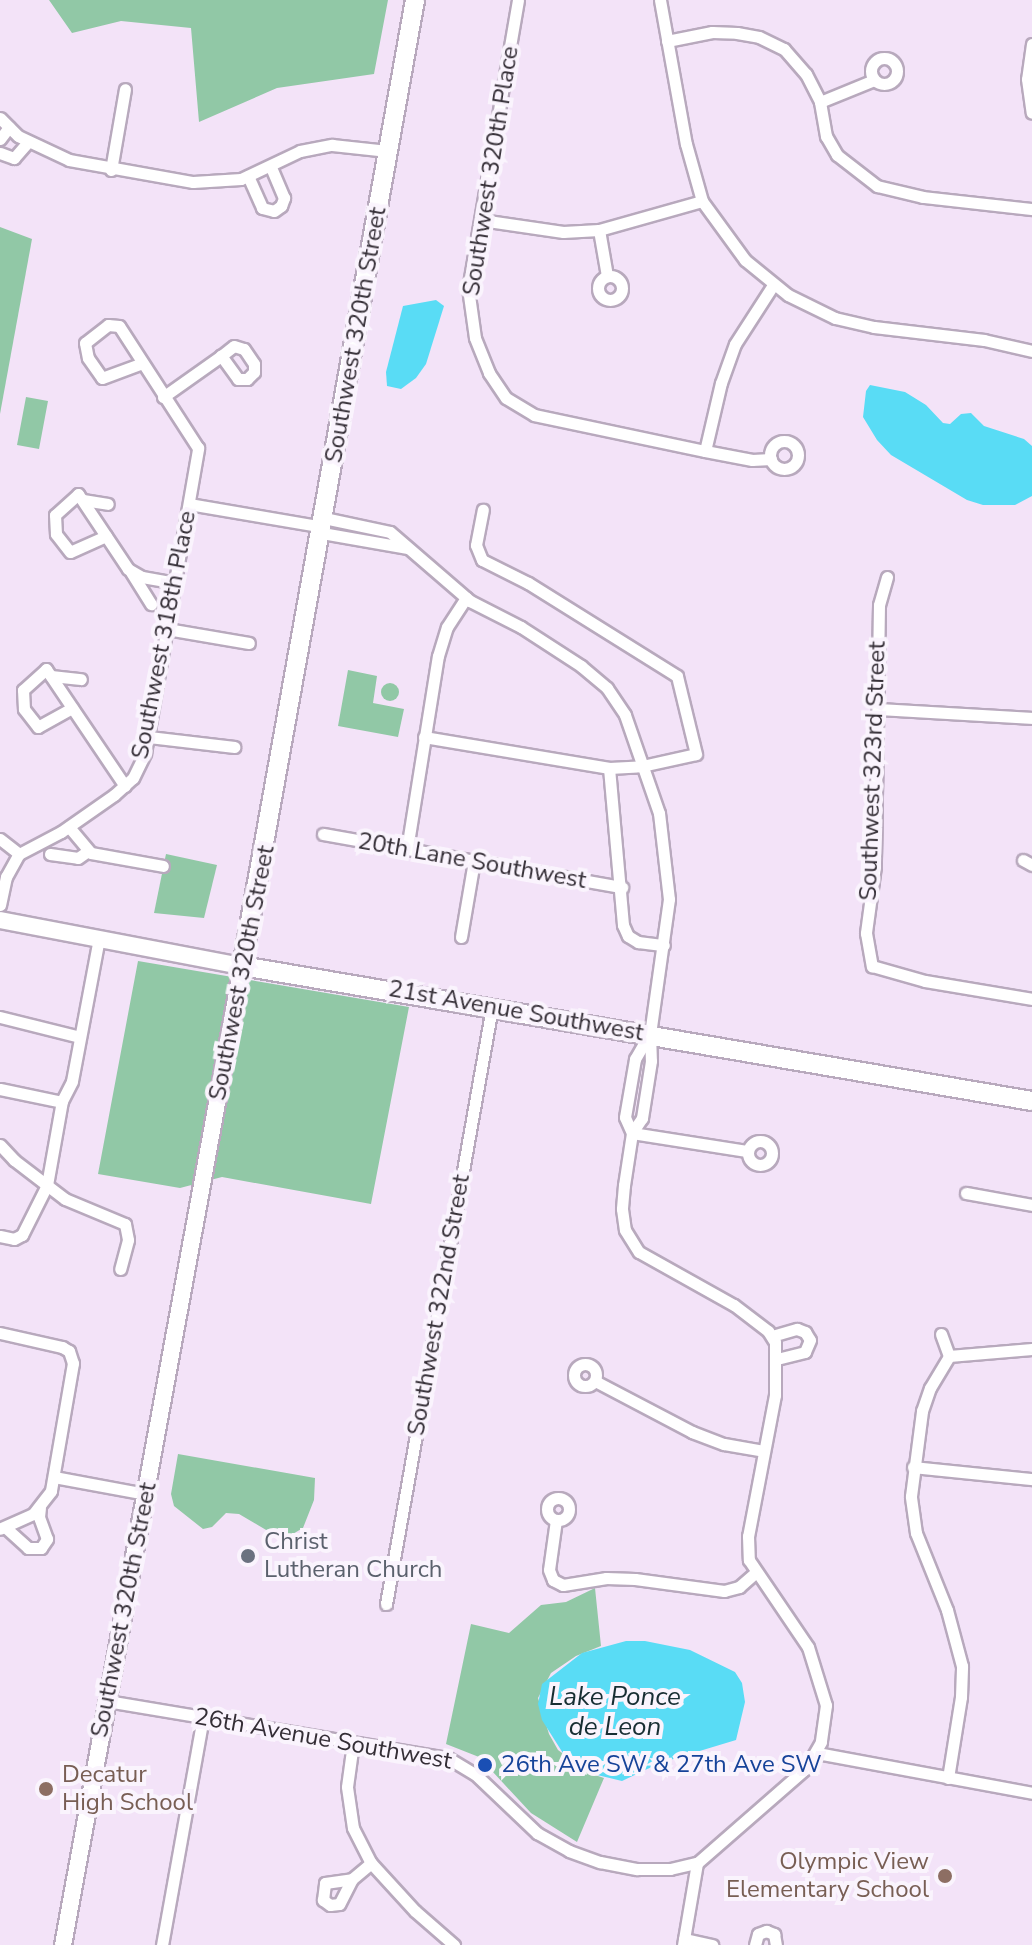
<!DOCTYPE html>
<html>
<head>
<meta charset="utf-8">
<style>
  body { margin:0 }
  #map { position:relative; width:1032px; height:1945px; overflow:hidden; background:#f3e3f8; font-family:"Nunito Sans",sans-serif }
  div>[style] { position:absolute }
  [style*='--x'] { left:calc(var(--x)*1px); top:calc(var(--y)*1px); width:calc(var(--w)*1px); rotate:calc(var(--a)*1deg) }
  .green>* { inset:0; background:#91c8a6 }
  .round { border-radius:50% }
  .water>* { inset:0; background:#59dcf5 }
  .roads { filter:drop-shadow(2px 0 #b8a9bd) drop-shadow(-2px 0 #b8a9bd) drop-shadow(0 2px #b8a9bd) drop-shadow(0 -2px #b8a9bd) }
  .minor>* { height:11px; margin:-5.5px; padding:0 5.5px; transform-origin:5.5px; border-radius:5.5px; background:#fff }
  .minor>.ring { margin:-5.5px; padding:0; box-sizing:content-box; background:none; border:11px solid #fff; border-radius:50% }
  .secondary>* { height:16px; margin:-8px; padding:0 8px; transform-origin:8px; border-radius:8px; background:#fff }
  .primary>* { height:18px; margin:-9px; padding:0 9px; transform-origin:9px; border-radius:9px; background:#fff }
  .dots>* { width:22px; height:22px; translate:-50% -50%; box-sizing:border-box; border:4px solid #faf4fd; border-radius:50% }
  span { translate:-50% -50%; white-space:nowrap; text-align:center; line-height:1.15; -webkit-text-stroke:8px #faf4fd; paint-order:stroke }
  .street-label { font-size:24px; color:#342e36 }
  .worship-label { font-size:24px; color:#5b616d }
  .left { translate:0 -50%; text-align:left }
  .transit-label { font-size:24px; color:#164399 }
  .education-label { font-size:24px; color:#785e54 }
  .right { translate:-100% -50%; text-align:right }
  .water-label { font-size:26px; color:#182e33; font-style:italic }
</style>
</head>
<body>
<div id="map">
  <div class="green">
    <i style="clip-path:polygon(49px 0,388px 0,374px 74px,277px 88px,199px 122px,191px 28px,121px 21px,72px 33px)"></i>
    <i style="clip-path:polygon(0 227px,32px 239px,0 414px)"></i>
    <i style="clip-path:polygon(26px 397px,48px 401px,39px 449px,17px 445px)"></i>
    <i style="clip-path:polygon(348px 670px,377px 676px,373px 703px,404px 709px,398px 737px,338px 726px)"></i>
    <i class="round" style="left:381px;top:683px;width:18px;height:18px"></i>
    <i style="clip-path:polygon(166px 854px,217px 865px,204px 918px,154px 913px)"></i>
    <i style="clip-path:polygon(138px 961px,409px 1007px,371px 1204px,222px 1177px,180px 1188px,98px 1174px)"></i>
    <i style="clip-path:polygon(178px 1454px,315px 1478px,314px 1500px,303px 1528px,291px 1535px,273px 1534px,239px 1514px,226px 1513px,212px 1527px,203px 1529px,174px 1506px,171px 1494px)"></i>
    <i style="clip-path:polygon(595px 1588px,601px 1646px,576px 1656px,551px 1673px,538px 1698px,549px 1734px,558px 1750px,589px 1773px,604px 1778px,577px 1842px,531px 1813px,479px 1757px,446px 1744px,471px 1624px,509px 1633px,541px 1605px,566px 1602px)"></i>
  </div>
  <div class="water">
    <i style="clip-path:polygon(436px 300px,444px 306px,426px 364px,416px 378px,401px 389px,387px 386px,386px 372px,403px 306px)"></i>
    <i style="clip-path:polygon(870px 385px,905px 392px,926px 405px,943px 423px,950px 424px,961px 414px,971px 413px,984px 426px,1024px 439px,1032px 446px,1032px 496px,1015px 505px,983px 505px,967px 500px,891px 455px,877px 440px,863px 417px,866px 391px)"></i>
    <i style="clip-path:polygon(626px 1641px,645px 1641px,690px 1650px,735px 1672px,742px 1683px,745px 1702px,736px 1740px,660px 1763px,622px 1781px,589px 1773px,566px 1758px,542px 1720px,538px 1704px,542px 1684px,582px 1653px)"></i>
  </div>
  <div class="roads">
    <div class="minor">
      <i style="--x:518;--y:0;--w:292;--a:99.8"></i>
      <i style="--x:468;--y:288;--w:50;--a:82"></i>
      <i style="--x:475;--y:338;--w:38;--a:68"></i>
      <i style="--x:489;--y:373;--w:30;--a:56"></i>
      <i style="--x:506;--y:398;--w:33;--a:31"></i>
      <i style="--x:534;--y:415;--w:175;--a:11.9"></i>
      <i style="--x:705;--y:451;--w:48;--a:10.8"></i>
      <i style="--x:752;--y:460;--w:19;--a:-3"></i>
      <i style="--x:660;--y:0;--w:146;--a:79.8"></i>
      <i style="--x:686;--y:144;--w:59;--a:74.3"></i>
      <i style="--x:702;--y:201;--w:73;--a:53.9"></i>
      <i style="--x:745;--y:260;--w:55;--a:39.1"></i>
      <i style="--x:788;--y:295;--w:52;--a:26.1"></i>
      <i style="--x:835;--y:318;--w:40;--a:13"></i>
      <i style="--x:874;--y:327;--w:111;--a:6.7"></i>
      <i style="--x:984;--y:340;--w:49;--a:12.9"></i>
      <i style="--x:667;--y:41;--w:46;--a:-11.3"></i>
      <i style="--x:712;--y:32;--w:25;--a:2"></i>
      <i style="--x:737;--y:33;--w:22;--a:10"></i>
      <i style="--x:759;--y:37;--w:28;--a:26"></i>
      <i style="--x:784;--y:49;--w:33;--a:49"></i>
      <i style="--x:806;--y:74;--w:31;--a:63"></i>
      <i style="--x:820;--y:102;--w:35;--a:80"></i>
      <i style="--x:826;--y:136;--w:22;--a:60"></i>
      <i style="--x:837;--y:155;--w:51;--a:37.8"></i>
      <i style="--x:877;--y:186;--w:47;--a:13.4"></i>
      <i style="--x:923;--y:197;--w:110;--a:6.3"></i>
      <i style="--x:1032;--y:44;--w:35;--a:98"></i>
      <i style="--x:1027;--y:79;--w:34;--a:82"></i>
      <i class="ring" style="left:871px;top:58px;width:15px;height:15px"></i>
      <i style="--x:820;--y:102;--w:58;--a:-22.2"></i>
      <i style="--x:0;--y:118;--w:25;--a:45"></i>
      <i style="--x:18;--y:136;--w:56;--a:25.2"></i>
      <i style="--x:69;--y:160;--w:126;--a:10.1"></i>
      <i style="--x:193;--y:182;--w:48;--a:-3.6"></i>
      <i style="--x:241;--y:179;--w:65;--a:-25.4"></i>
      <i style="--x:300;--y:151;--w:33;--a:-11"></i>
      <i style="--x:332;--y:145;--w:56;--a:6.1"></i>
      <i style="--x:0;--y:139;--w:15;--a:-53"></i>
      <i style="--x:0;--y:153;--w:15;--a:20"></i>
      <i style="--x:14;--y:158;--w:21;--a:-49"></i>
      <i style="--x:111;--y:170;--w:82;--a:-80.2"></i>
      <i style="--x:248;--y:176;--w:35;--a:66"></i>
      <i style="--x:262;--y:208;--w:12;--a:14"></i>
      <i style="--x:274;--y:211;--w:9;--a:-36"></i>
      <i style="--x:281;--y:206;--w:9;--a:-69"></i>
      <i style="--x:284;--y:198;--w:34;--a:-113"></i>
      <i style="--x:481;--y:220;--w:83;--a:8.3"></i>
      <i style="--x:563;--y:232;--w:36;--a:-3"></i>
      <i style="--x:599;--y:230;--w:107;--a:-15.7"></i>
      <i style="--x:599;--y:230;--w:47;--a:80.1"></i>
      <i class="ring" style="left:598px;top:276px;width:13px;height:13px"></i>
      <i style="--x:163;--y:397;--w:71;--a:-35.3"></i>
      <i style="--x:221;--y:356;--w:16;--a:-38"></i>
      <i style="--x:234;--y:346;--w:10;--a:17"></i>
      <i style="--x:244;--y:349;--w:18;--a:56"></i>
      <i style="--x:254;--y:364;--w:8;--a:90"></i>
      <i style="--x:254;--y:372;--w:10;--a:135"></i>
      <i style="--x:247;--y:379;--w:9;--a:180"></i>
      <i style="--x:238;--y:379;--w:29;--a:-126"></i>
      <i class="ring" style="left:770px;top:441px;width:17px;height:17px"></i>
      <i style="--x:705;--y:451;--w:70;--a:-76.8"></i>
      <i style="--x:721;--y:383;--w:41;--a:-70.3"></i>
      <i style="--x:735;--y:344;--w:70;--a:-57.2"></i>
      <i style="--x:83;--y:500;--w:25;--a:9"></i>
      <i style="--x:189;--y:504;--w:136;--a:9.7"></i>
      <i style="--x:324;--y:518;--w:67;--a:12"></i>
      <i style="--x:390;--y:532;--w:106;--a:40.8"></i>
      <i style="--x:470;--y:601;--w:57;--a:27"></i>
      <i style="--x:521;--y:627;--w:72;--a:33"></i>
      <i style="--x:581;--y:666;--w:34;--a:40"></i>
      <i style="--x:607;--y:688;--w:32;--a:56"></i>
      <i style="--x:625;--y:715;--w:104;--a:70.9"></i>
      <i style="--x:659;--y:813;--w:87;--a:83.4"></i>
      <i style="--x:669;--y:899;--w:136;--a:98"></i>
      <i style="--x:650;--y:1034;--w:27;--a:88"></i>
      <i style="--x:651;--y:1061;--w:58;--a:99"></i>
      <i style="--x:642;--y:1118;--w:18;--a:124"></i>
      <i style="--x:632;--y:1133;--w:53;--a:98.7"></i>
      <i style="--x:624;--y:1185;--w:24;--a:95"></i>
      <i style="--x:622;--y:1209;--w:21;--a:82"></i>
      <i style="--x:625;--y:1230;--w:26;--a:58"></i>
      <i style="--x:639;--y:1252;--w:109;--a:29.2"></i>
      <i style="--x:734;--y:1305;--w:43;--a:37.4"></i>
      <i style="--x:768;--y:1331;--w:13;--a:58"></i>
      <i style="--x:775;--y:1342;--w:53;--a:90"></i>
      <i style="--x:775;--y:1395;--w:144;--a:100.8"></i>
      <i style="--x:748;--y:1536;--w:24;--a:88"></i>
      <i style="--x:749;--y:1560;--w:105;--a:55.9"></i>
      <i style="--x:808;--y:1647;--w:61;--a:72.8"></i>
      <i style="--x:826;--y:1705;--w:37;--a:98"></i>
      <i style="--x:821;--y:1742;--w:30;--a:120"></i>
      <i style="--x:806;--y:1768;--w:145;--a:138.9"></i>
      <i style="--x:697;--y:1863;--w:83;--a:99.7"></i>
      <i style="--x:322;--y:533;--w:87;--a:9.9"></i>
      <i style="--x:106;--y:536;--w:39;--a:156"></i>
      <i style="--x:70;--y:552;--w:23;--a:-128"></i>
      <i style="--x:56;--y:534;--w:19;--a:-93"></i>
      <i style="--x:55;--y:515;--w:31;--a:-42"></i>
      <i style="--x:78;--y:494;--w:90;--a:56.3"></i>
      <i style="--x:128;--y:569;--w:16;--a:30"></i>
      <i style="--x:142;--y:577;--w:34;--a:10"></i>
      <i style="--x:131;--y:572;--w:38;--a:58"></i>
      <i style="--x:887;--y:577;--w:29;--a:106"></i>
      <i style="--x:879;--y:605;--w:261;--a:90.9"></i>
      <i style="--x:875;--y:866;--w:68;--a:97.7"></i>
      <i style="--x:866;--y:933;--w:34;--a:80"></i>
      <i style="--x:872;--y:966;--w:55;--a:15.8"></i>
      <i style="--x:925;--y:981;--w:109;--a:9.5"></i>
      <i style="--x:167;--y:629;--w:83;--a:9.7"></i>
      <i style="--x:51;--y:676;--w:30;--a:6"></i>
      <i style="--x:72;--y:708;--w:39;--a:151"></i>
      <i style="--x:38;--y:727;--w:23;--a:-128"></i>
      <i style="--x:24;--y:709;--w:19;--a:-93"></i>
      <i style="--x:23;--y:690;--w:31;--a:-42"></i>
      <i style="--x:46;--y:669;--w:141;--a:56"></i>
      <i style="--x:880;--y:709;--w:152;--a:3.4"></i>
      <i style="--x:149;--y:737;--w:86;--a:6.7"></i>
      <i style="--x:424;--y:737;--w:188;--a:9.5"></i>
      <i style="--x:609;--y:768;--w:33;--a:-3"></i>
      <i style="--x:642;--y:766;--w:55;--a:-12.5"></i>
      <i style="--x:696;--y:754;--w:80;--a:-103.7"></i>
      <i style="--x:677;--y:676;--w:176;--a:-148"></i>
      <i style="--x:528;--y:583;--w:51;--a:-153.4"></i>
      <i style="--x:482;--y:560;--w:16;--a:-112"></i>
      <i style="--x:476;--y:545;--w:36;--a:-79"></i>
      <i style="--x:609;--y:768;--w:158;--a:84.9"></i>
      <i style="--x:623;--y:925;--w:12;--a:66"></i>
      <i style="--x:628;--y:936;--w:12;--a:31"></i>
      <i style="--x:638;--y:942;--w:26;--a:7"></i>
      <i style="--x:69;--y:827;--w:34;--a:50"></i>
      <i style="--x:91;--y:853;--w:73;--a:10.2"></i>
      <i style="--x:323;--y:834;--w:304;--a:10.1"></i>
      <i style="--x:0;--y:839;--w:24;--a:38"></i>
      <i style="--x:407;--y:849;--w:195;--a:-80.9"></i>
      <i style="--x:438;--y:656;--w:30;--a:-73"></i>
      <i style="--x:447;--y:627;--w:35;--a:-57"></i>
      <i style="--x:50;--y:854;--w:28;--a:8"></i>
      <i style="--x:78;--y:858;--w:12;--a:-35"></i>
      <i style="--x:1023;--y:860;--w:10;--a:29"></i>
      <i style="--x:0;--y:905;--w:29;--a:-78"></i>
      <i style="--x:6;--y:877;--w:26;--a:-61"></i>
      <i style="--x:19;--y:854;--w:47;--a:-27.6"></i>
      <i style="--x:61;--y:832;--w:65;--a:-34.9"></i>
      <i style="--x:114;--y:795;--w:25;--a:-42"></i>
      <i style="--x:133;--y:778;--w:28;--a:-64"></i>
      <i style="--x:145;--y:753;--w:310;--a:-80.1"></i>
      <i style="--x:198;--y:448;--w:145;--a:-122.9"></i>
      <i style="--x:119;--y:326;--w:11;--a:-175"></i>
      <i style="--x:108;--y:325;--w:29;--a:142"></i>
      <i style="--x:85;--y:343;--w:15;--a:79"></i>
      <i style="--x:88;--y:358;--w:24;--a:55"></i>
      <i style="--x:102;--y:378;--w:40;--a:-20.2"></i>
      <i style="--x:461;--y:937;--w:77;--a:-80.3"></i>
      <i style="--x:0;--y:1017;--w:82;--a:14"></i>
      <i style="--x:0;--y:1089;--w:63;--a:11.8"></i>
      <i style="--x:632;--y:1133;--w:116;--a:8.9"></i>
      <i style="--x:632;--y:1133;--w:17;--a:-114"></i>
      <i style="--x:625;--y:1117;--w:59;--a:-80.2"></i>
      <i style="--x:635;--y:1059;--w:28;--a:-60"></i>
      <i class="ring" style="left:748px;top:1141px;width:13px;height:13px"></i>
      <i style="--x:0;--y:1145;--w:21;--a:47"></i>
      <i style="--x:14;--y:1160;--w:64;--a:37.4"></i>
      <i style="--x:65;--y:1199;--w:65;--a:22.6"></i>
      <i style="--x:125;--y:1224;--w:16;--a:79"></i>
      <i style="--x:128;--y:1240;--w:30;--a:105"></i>
      <i style="--x:966;--y:1193;--w:67;--a:10.3"></i>
      <i style="--x:0;--y:1236;--w:14;--a:12"></i>
      <i style="--x:14;--y:1239;--w:9;--a:-27"></i>
      <i style="--x:22;--y:1235;--w:56;--a:-63.4"></i>
      <i style="--x:47;--y:1185;--w:85;--a:-79.9"></i>
      <i style="--x:62;--y:1101;--w:22;--a:-63"></i>
      <i style="--x:72;--y:1081;--w:146;--a:-79.3"></i>
      <i style="--x:0;--y:1333;--w:64;--a:12.7"></i>
      <i style="--x:62;--y:1347;--w:8;--a:30"></i>
      <i style="--x:69;--y:1351;--w:13;--a:72"></i>
      <i style="--x:73;--y:1363;--w:130;--a:99.8"></i>
      <i style="--x:51;--y:1491;--w:29;--a:128"></i>
      <i style="--x:33;--y:1514;--w:36;--a:156"></i>
      <i style="--x:941;--y:1334;--w:23;--a:70"></i>
      <i style="--x:949;--y:1356;--w:83;--a:-4.8"></i>
      <i style="--x:772;--y:1336;--w:26;--a:-16"></i>
      <i style="--x:797;--y:1329;--w:9;--a:21"></i>
      <i style="--x:805;--y:1332;--w:9;--a:58"></i>
      <i style="--x:810;--y:1340;--w:13;--a:113"></i>
      <i style="--x:805;--y:1352;--w:29;--a:166"></i>
      <i class="ring" style="left:574px;top:1364px;width:11px;height:11px"></i>
      <i style="--x:595;--y:1381;--w:110;--a:27.7"></i>
      <i style="--x:692;--y:1432;--w:34;--a:21"></i>
      <i style="--x:724;--y:1444;--w:40;--a:10"></i>
      <i style="--x:913;--y:1467;--w:120;--a:5.8"></i>
      <i style="--x:54;--y:1477;--w:94;--a:10.5"></i>
      <i class="ring" style="left:547px;top:1498px;width:11px;height:11px"></i>
      <i style="--x:556;--y:1520;--w:50;--a:98"></i>
      <i style="--x:549;--y:1570;--w:11;--a:68"></i>
      <i style="--x:553;--y:1580;--w:11;--a:27"></i>
      <i style="--x:563;--y:1585;--w:44;--a:-9.2"></i>
      <i style="--x:606;--y:1578;--w:29;--a:2"></i>
      <i style="--x:635;--y:1579;--w:90;--a:7.7"></i>
      <i style="--x:724;--y:1591;--w:16;--a:-15"></i>
      <i style="--x:739;--y:1587;--w:21;--a:-41"></i>
      <i style="--x:6;--y:1528;--w:30;--a:42"></i>
      <i style="--x:28;--y:1548;--w:13;--a:0"></i>
      <i style="--x:41;--y:1548;--w:11;--a:-56"></i>
      <i style="--x:47;--y:1539;--w:23;--a:-110"></i>
      <i style="--x:39;--y:1517;--w:9;--a:-84"></i>
      <i style="--x:386;--y:1604;--w:606;--a:-79.93"></i>
      <i style="--x:107;--y:1701;--w:346;--a:9.5"></i>
      <i style="--x:448;--y:1758;--w:31;--a:31"></i>
      <i style="--x:475;--y:1774;--w:86;--a:43.6"></i>
      <i style="--x:537;--y:1833;--w:37;--a:29"></i>
      <i style="--x:569;--y:1851;--w:33;--a:20"></i>
      <i style="--x:600;--y:1862;--w:38;--a:11"></i>
      <i style="--x:637;--y:1869;--w:33;--a:0"></i>
      <i style="--x:670;--y:1869;--w:28;--a:-13"></i>
      <i style="--x:353;--y:1743;--w:44;--a:97.8"></i>
      <i style="--x:347;--y:1787;--w:41;--a:81.7"></i>
      <i style="--x:353;--y:1828;--w:39;--a:63"></i>
      <i style="--x:371;--y:1863;--w:65;--a:47.5"></i>
      <i style="--x:415;--y:1911;--w:52;--a:41.1"></i>
      <i style="--x:817;--y:1753;--w:219;--a:10.5"></i>
      <i style="--x:948;--y:1778;--w:82;--a:-80.9"></i>
      <i style="--x:961;--y:1697;--w:31;--a:-88"></i>
      <i style="--x:962;--y:1666;--w:58;--a:-105"></i>
      <i style="--x:947;--y:1610;--w:83;--a:-111.9"></i>
      <i style="--x:916;--y:1533;--w:37;--a:-98"></i>
      <i style="--x:911;--y:1496;--w:86;--a:-82.6"></i>
      <i style="--x:922;--y:1411;--w:24;--a:-71"></i>
      <i style="--x:930;--y:1388;--w:37;--a:-59"></i>
      <i style="--x:352;--y:1879;--w:28;--a:117"></i>
      <i style="--x:339;--y:1904;--w:9;--a:174"></i>
      <i style="--x:330;--y:1905;--w:9;--a:-144"></i>
      <i style="--x:323;--y:1900;--w:17;--a:-83"></i>
      <i style="--x:325;--y:1883;--w:27;--a:-8"></i>
      <i style="--x:352;--y:1879;--w:25;--a:-40"></i>
      <i style="--x:684;--y:1939;--w:29;--a:12"></i>
      <i style="--x:162;--y:1945;--w:232;--a:-79.8"></i>
      <i style="--x:755;--y:1945;--w:11;--a:-75"></i>
      <i style="--x:758;--y:1934;--w:9;--a:-21"></i>
      <i style="--x:766;--y:1931;--w:9;--a:21"></i>
      <i style="--x:774;--y:1934;--w:11;--a:80"></i>
    </div>
    <div class="secondary">
      <i style="--x:0;--y:920;--w:246;--a:10.8"></i>
      <i style="--x:242;--y:966;--w:995;--a:100.36"></i>
    </div>
    <div class="primary">
      <i style="--x:415;--y:0;--w:981;--a:100.15"></i>
      <i style="--x:242;--y:966;--w:801;--a:9.7"></i>
    </div>
  </div>
  <div class="dots">
    <i style="left:248px;top:1556px;background:#6b7280"></i>
    <i style="left:485px;top:1765px;background:#1a4fb4"></i>
    <i style="left:46px;top:1789px;background:#8d6e63"></i>
    <i style="left:945px;top:1876px;background:#8d6e63"></i>
  </div>
  <div class="street-label">
    <span style="left:491px;top:171px;rotate:-81deg">Southwest 320th Place</span>
    <span style="left:356px;top:335px;rotate:-80deg">Southwest 320th Street</span>
    <span style="left:164px;top:635px;rotate:-79deg">Southwest 318th Place</span>
    <span style="left:873px;top:771px;rotate:-88deg">Southwest 323rd Street</span>
    <span style="left:472px;top:861px;rotate:10deg">20th Lane Southwest</span>
    <span style="left:242px;top:973px;rotate:-79deg">Southwest 320th Street</span>
    <span style="left:516px;top:1011px;rotate:10deg">21st Avenue Southwest</span>
    <span style="left:439px;top:1305px;rotate:-80deg">Southwest 322nd Street</span>
    <span style="left:124px;top:1610px;rotate:-79deg">Southwest 320th Street</span>
    <span style="left:323px;top:1739px;rotate:10deg">26th Avenue Southwest</span>
  </div>
  <div class="worship-label">
    <span class="left" style="left:264px;top:1556px">Christ<br>Lutheran Church</span>
  </div>
  <div class="transit-label">
    <span class="left" style="left:501px;top:1765px">26th Ave SW &amp; 27th Ave SW</span>
  </div>
  <div class="education-label">
    <span class="left" style="left:62px;top:1789px">Decatur<br>High School</span>
    <span class="right" style="left:929px;top:1876px">Olympic View<br>Elementary School</span>
  </div>
  <div class="water-label">
    <span style="left:615px;top:1712px">Lake Ponce<br>de Leon</span>
  </div>
</div>
</body>
</html>
